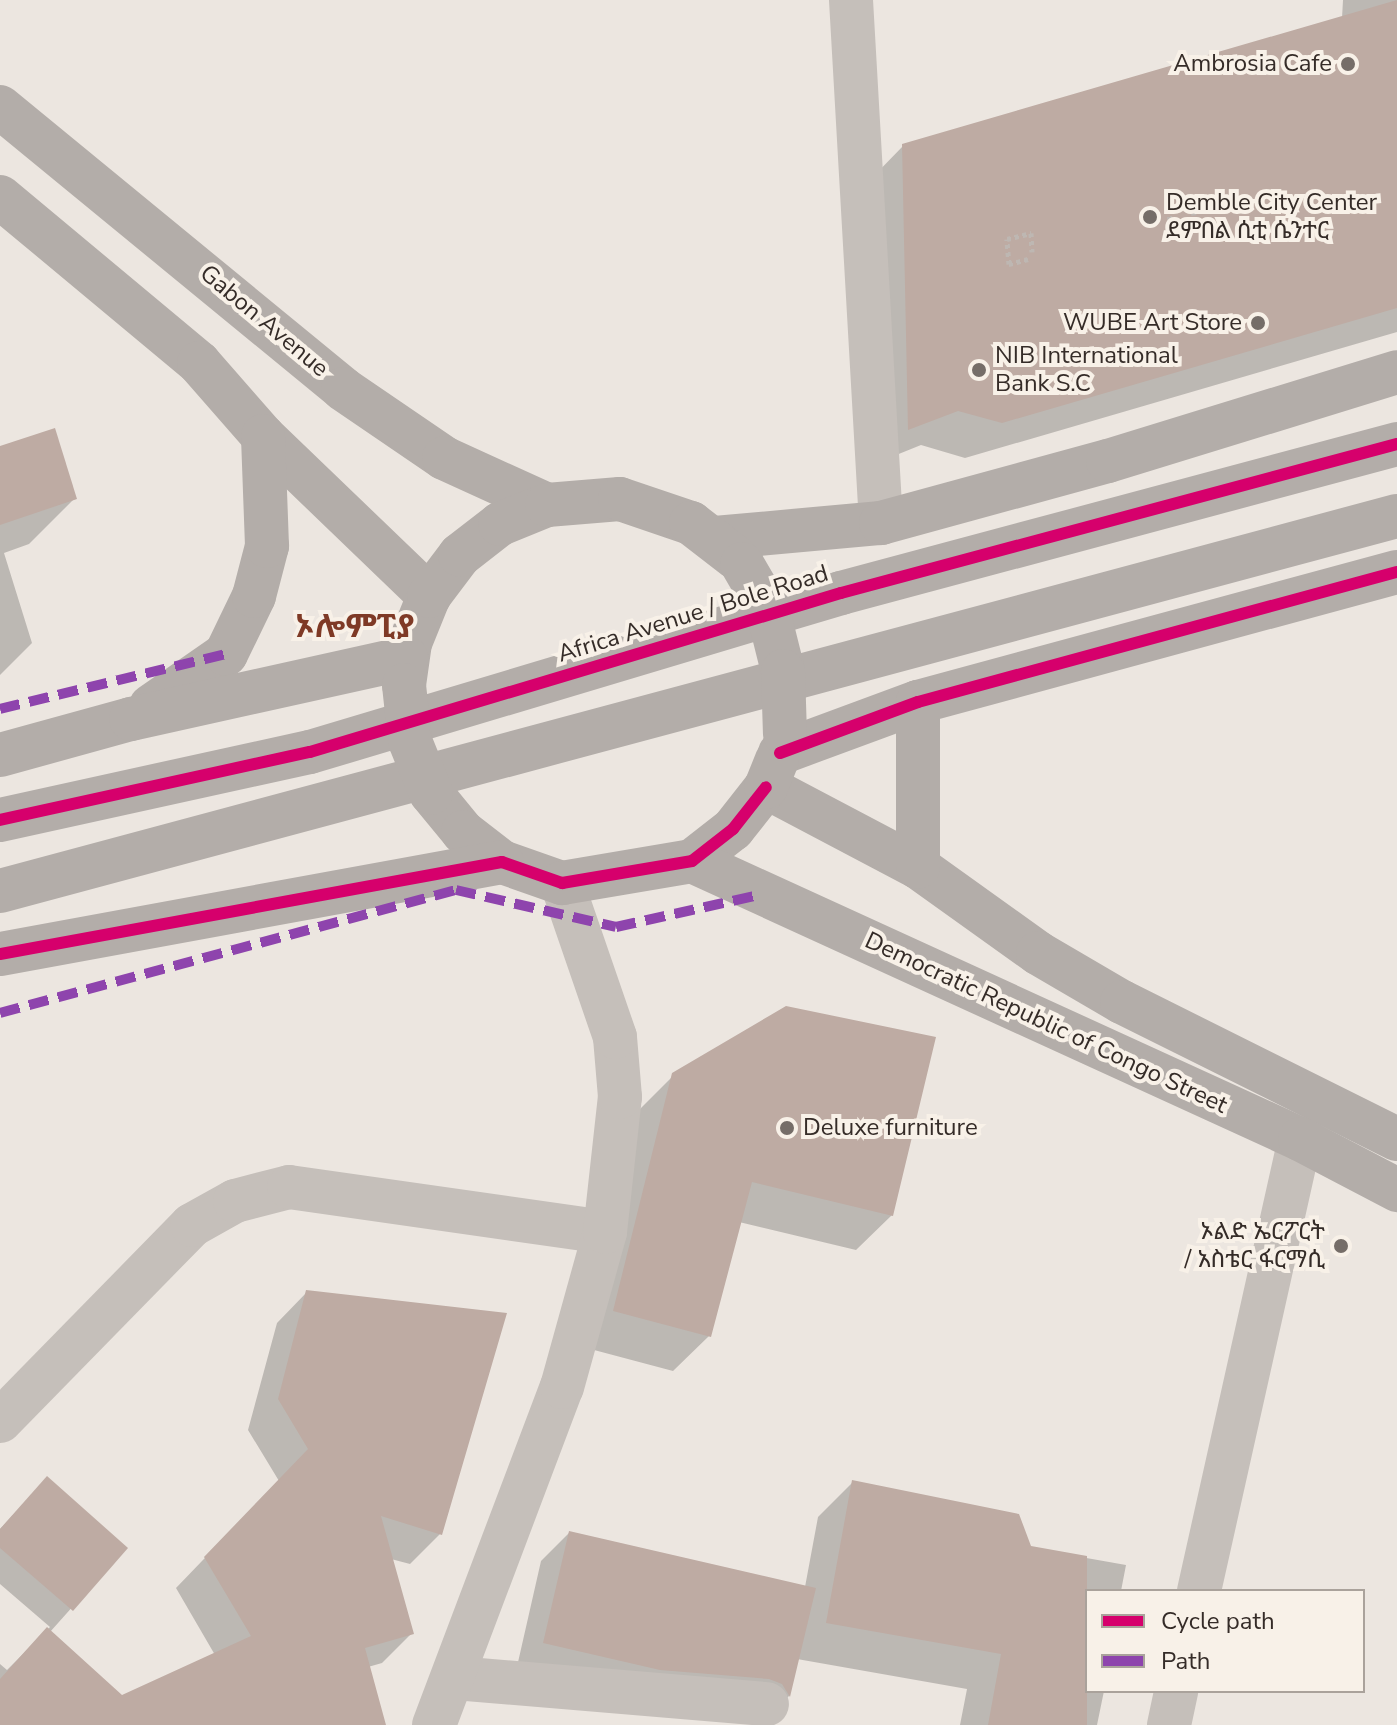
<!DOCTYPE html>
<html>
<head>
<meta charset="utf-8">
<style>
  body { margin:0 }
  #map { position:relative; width:1397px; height:1725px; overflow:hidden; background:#ece6e0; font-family:"Nunito Sans","Noto Sans Ethiopic",sans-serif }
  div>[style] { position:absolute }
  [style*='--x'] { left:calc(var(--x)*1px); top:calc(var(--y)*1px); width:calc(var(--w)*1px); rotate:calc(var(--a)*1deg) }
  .shadow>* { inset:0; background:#0003 }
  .building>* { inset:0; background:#beaba3 }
  .path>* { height:5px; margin-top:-2.5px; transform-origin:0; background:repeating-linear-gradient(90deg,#beb7b2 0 4px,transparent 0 8px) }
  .minor>* { height:44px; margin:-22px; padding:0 22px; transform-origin:22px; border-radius:22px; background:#c5bfba }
  .major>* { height:44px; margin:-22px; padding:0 22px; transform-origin:22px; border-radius:22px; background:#b3ada9 }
  .major-bridge>* { height:44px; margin:-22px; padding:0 22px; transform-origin:22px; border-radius:22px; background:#b3ada9 }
  .quiet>* { height:10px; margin-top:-5px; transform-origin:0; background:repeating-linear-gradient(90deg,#8e44ad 0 20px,transparent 0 30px) }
  .cycleway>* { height:12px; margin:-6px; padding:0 6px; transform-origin:6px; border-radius:6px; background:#d6006c }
  .dots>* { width:22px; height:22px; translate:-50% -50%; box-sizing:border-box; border:4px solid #f8f1e8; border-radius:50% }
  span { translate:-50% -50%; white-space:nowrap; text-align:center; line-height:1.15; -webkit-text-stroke:8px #f8f1e8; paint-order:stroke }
  .poi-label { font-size:24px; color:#352c28 }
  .right { translate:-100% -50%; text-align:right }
  .left { translate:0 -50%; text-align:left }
  .street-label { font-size:24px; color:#352c28 }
  .district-label { font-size:32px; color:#7f3a26; font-weight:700 }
  .legend { position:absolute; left:1085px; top:1589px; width:280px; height:104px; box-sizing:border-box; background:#f8f1e8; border:2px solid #aaa29b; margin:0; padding:10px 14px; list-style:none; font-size:24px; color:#352c28 }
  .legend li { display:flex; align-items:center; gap:16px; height:40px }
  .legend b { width:40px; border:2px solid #aaa29b }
</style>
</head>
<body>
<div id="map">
  <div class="shadow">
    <i style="clip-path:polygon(1343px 0,1397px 0,1397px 332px,965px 458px,921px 445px,874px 464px,868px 182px,903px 146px,1342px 18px)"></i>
    <i style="clip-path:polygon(0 448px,75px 498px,29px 544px,4px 553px,32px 643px,0 675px)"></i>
    <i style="clip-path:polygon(674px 1075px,892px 1215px,856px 1250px,739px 1222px,709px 1336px,673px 1371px,579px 1346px,638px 1111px)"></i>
    <i style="clip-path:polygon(307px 1292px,505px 1315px,440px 1534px,410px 1564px,391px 1559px,412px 1633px,382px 1663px,368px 1667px,384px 1725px,0 1725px,0 1664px,7px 1670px,50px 1627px,0 1584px,0 1529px,47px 1478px,125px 1548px,50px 1632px,122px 1697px,215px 1655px,176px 1588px,279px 1481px,248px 1430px,277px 1323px)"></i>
    <i style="clip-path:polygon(853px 1482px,1030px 1548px,1126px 1565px,1121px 1591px,1087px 1591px,1087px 1691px,1104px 1691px,1097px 1725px,960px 1725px,967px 1689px,797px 1659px,789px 1696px,761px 1723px,516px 1671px,541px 1561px,569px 1533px,805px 1587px,818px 1517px)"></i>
  </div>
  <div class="building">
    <i style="clip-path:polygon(1397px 0,1397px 308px,1002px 423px,958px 411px,908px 430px,902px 144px)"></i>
    <i style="clip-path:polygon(55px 428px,77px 499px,0 525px,0 446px)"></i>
    <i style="clip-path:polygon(786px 1006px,936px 1037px,893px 1216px,752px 1182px,711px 1337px,613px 1311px,672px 1073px)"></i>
    <i style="clip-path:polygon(306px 1290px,507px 1313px,442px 1535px,381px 1516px,414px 1634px,365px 1648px,386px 1725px,0 1725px,0 1679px,47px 1627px,122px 1695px,251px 1636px,204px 1557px,308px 1449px,278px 1399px)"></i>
    <i style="clip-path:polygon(47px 1476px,128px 1548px,73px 1611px,0 1548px,0 1529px)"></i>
    <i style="clip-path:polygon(852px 1480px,1019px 1514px,1031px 1546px,1087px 1556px,1087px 1725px,988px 1725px,1001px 1654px,826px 1623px)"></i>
    <i style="clip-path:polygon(569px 1531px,816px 1588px,790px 1697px,782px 1684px,769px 1679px,660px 1670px,543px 1643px)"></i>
  </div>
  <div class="path">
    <i style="--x:1188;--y:222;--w:19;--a:162"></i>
    <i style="--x:1170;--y:228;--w:25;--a:-92"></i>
    <i style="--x:1169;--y:203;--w:24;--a:-15"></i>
    <i style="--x:1192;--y:197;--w:18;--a:84"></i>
    <i style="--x:1028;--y:259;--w:20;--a:165"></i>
    <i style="--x:1009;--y:264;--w:25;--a:-95"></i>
    <i style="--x:1007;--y:239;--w:25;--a:-14"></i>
    <i style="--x:1031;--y:233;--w:19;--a:87"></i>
  </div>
  <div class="minor">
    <i style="--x:851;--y:0;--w:524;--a:86.72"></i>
    <i style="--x:0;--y:1421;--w:274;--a:-45.6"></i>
    <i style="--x:192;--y:1225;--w:49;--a:-29.2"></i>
    <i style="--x:235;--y:1201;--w:56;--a:-14.5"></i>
    <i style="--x:289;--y:1187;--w:319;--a:8.1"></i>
    <i style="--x:1199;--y:1591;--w:463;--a:-77.4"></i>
    <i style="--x:455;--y:1678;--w:313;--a:4.8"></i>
    <i style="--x:434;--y:1725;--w:361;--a:-69.3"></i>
    <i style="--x:562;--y:1387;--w:161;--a:-74.5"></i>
    <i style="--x:605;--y:1232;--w:136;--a:-83.7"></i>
    <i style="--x:620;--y:1097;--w:60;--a:-94.8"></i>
    <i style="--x:615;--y:1037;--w:163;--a:-109"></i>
    <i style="--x:1169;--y:1725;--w:35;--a:-78"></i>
  </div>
  <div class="major">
    <i style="--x:0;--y:107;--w:444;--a:39.4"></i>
    <i style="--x:343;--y:389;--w:122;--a:34.3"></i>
    <i style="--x:444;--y:458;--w:113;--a:24.5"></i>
    <i style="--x:0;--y:197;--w:259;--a:39.8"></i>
    <i style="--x:199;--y:363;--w:97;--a:48.8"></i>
    <i style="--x:263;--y:436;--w:231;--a:43.9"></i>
    <i style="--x:715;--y:538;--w:167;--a:-5.2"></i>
    <i style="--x:881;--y:523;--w:235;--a:-15.3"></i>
    <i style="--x:1108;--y:461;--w:302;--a:-17.1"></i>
    <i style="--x:404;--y:685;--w:42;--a:-81.9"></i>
    <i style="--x:410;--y:643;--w:51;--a:-68"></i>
    <i style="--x:429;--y:596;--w:51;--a:-52.9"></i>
    <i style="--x:460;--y:555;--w:51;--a:-37.8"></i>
    <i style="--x:500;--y:524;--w:51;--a:-22"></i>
    <i style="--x:547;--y:505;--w:73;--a:-4.7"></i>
    <i style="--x:620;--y:499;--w:75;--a:18.7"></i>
    <i style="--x:691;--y:523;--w:56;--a:37.7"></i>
    <i style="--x:151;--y:706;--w:91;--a:-34.7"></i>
    <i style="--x:226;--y:654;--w:64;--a:-64.2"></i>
    <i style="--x:254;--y:596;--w:52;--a:-75.4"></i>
    <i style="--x:267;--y:546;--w:110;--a:-92.1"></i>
    <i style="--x:780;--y:753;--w:147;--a:-20.3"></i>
    <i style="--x:918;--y:702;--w:496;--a:-15.2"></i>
    <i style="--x:0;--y:755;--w:136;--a:-15.4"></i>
    <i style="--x:131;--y:719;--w:282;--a:-12.5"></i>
    <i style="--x:766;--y:787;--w:172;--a:27.8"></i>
    <i style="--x:918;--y:867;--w:148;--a:35.6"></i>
    <i style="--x:1038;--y:953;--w:97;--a:30.3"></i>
    <i style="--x:1122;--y:1002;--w:307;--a:26.5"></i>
    <i style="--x:431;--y:793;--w:50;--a:50.6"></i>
    <i style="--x:463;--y:832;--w:49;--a:37.6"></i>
    <i style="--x:502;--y:862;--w:64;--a:19.3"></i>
    <i style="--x:562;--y:883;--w:132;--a:-9.6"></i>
    <i style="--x:692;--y:861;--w:52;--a:-38"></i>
    <i style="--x:733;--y:829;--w:53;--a:-51.8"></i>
    <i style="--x:766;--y:787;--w:29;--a:-68"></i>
    <i style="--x:0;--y:820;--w:317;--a:-12.4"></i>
    <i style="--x:310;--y:752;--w:554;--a:-16.67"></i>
    <i style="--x:841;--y:593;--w:576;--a:-15"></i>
    <i style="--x:692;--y:861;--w:669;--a:24.57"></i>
    <i style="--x:1300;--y:1139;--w:110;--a:27.7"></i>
    <i style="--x:918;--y:867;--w:165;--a:-90"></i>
    <i style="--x:0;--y:891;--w:1446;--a:-15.03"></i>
    <i style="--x:0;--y:954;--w:510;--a:-10.39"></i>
  </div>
  <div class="major-bridge">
    <i style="--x:742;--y:564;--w:50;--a:59.8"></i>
    <i style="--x:767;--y:607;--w:66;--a:76"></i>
    <i style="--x:783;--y:671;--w:63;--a:88.2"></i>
    <i style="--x:404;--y:685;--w:56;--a:83.9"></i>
    <i style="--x:410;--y:741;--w:56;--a:68"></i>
  </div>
  <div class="quiet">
    <i style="--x:0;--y:709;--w:233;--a:-13.7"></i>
    <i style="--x:0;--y:1013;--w:472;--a:-15.1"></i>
    <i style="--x:456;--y:890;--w:164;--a:13"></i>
    <i style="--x:616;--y:927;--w:147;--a:-12.6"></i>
  </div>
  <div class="cycleway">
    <i style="--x:780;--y:753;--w:147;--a:-20.3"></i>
    <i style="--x:918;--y:702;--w:496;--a:-15.2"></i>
    <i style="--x:0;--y:820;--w:317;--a:-12.4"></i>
    <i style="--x:310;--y:752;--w:554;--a:-16.67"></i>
    <i style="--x:841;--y:593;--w:576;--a:-15"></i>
    <i style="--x:0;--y:954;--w:510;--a:-10.39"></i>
    <i style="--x:502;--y:862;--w:64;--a:19.3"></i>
    <i style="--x:562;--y:883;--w:132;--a:-9.6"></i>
    <i style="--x:692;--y:861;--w:52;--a:-38"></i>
    <i style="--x:733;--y:829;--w:53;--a:-51.8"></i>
  </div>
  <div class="dots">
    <i style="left:1348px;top:64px;background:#756d68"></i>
    <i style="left:1150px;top:217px;background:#756d68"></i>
    <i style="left:1258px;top:323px;background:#756d68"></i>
    <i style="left:979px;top:370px;background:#756d68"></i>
    <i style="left:787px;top:1128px;background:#756d68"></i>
    <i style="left:1341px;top:1246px;background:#756d68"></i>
  </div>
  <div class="poi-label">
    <span class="right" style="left:1332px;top:64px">Ambrosia Cafe</span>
    <span class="left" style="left:1166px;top:217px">Demble City Center<br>ደምበል ሲቲ ሴንተር</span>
    <span class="right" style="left:1242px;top:323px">WUBE Art Store</span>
    <span class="left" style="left:995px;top:370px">NIB International<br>Bank S.C</span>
    <span class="left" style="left:803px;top:1128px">Deluxe furniture</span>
    <span class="right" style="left:1325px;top:1246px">ኦልድ ኤርፖርት<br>/ አስቴር ፋርማሲ</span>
  </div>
  <div class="street-label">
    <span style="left:264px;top:321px;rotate:40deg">Gabon Avenue</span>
    <span style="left:693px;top:614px;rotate:-17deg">Africa Avenue / Bole Road</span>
    <span style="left:1046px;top:1023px;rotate:25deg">Democratic Republic of Congo Street</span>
  </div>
  <div class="district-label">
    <span style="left:355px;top:627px">ኦሎምፒያ</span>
  </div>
  <ul class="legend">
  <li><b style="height:10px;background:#d6006c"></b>Cycle path</li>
  <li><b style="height:10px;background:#8e44ad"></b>Path</li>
  </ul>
</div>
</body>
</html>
